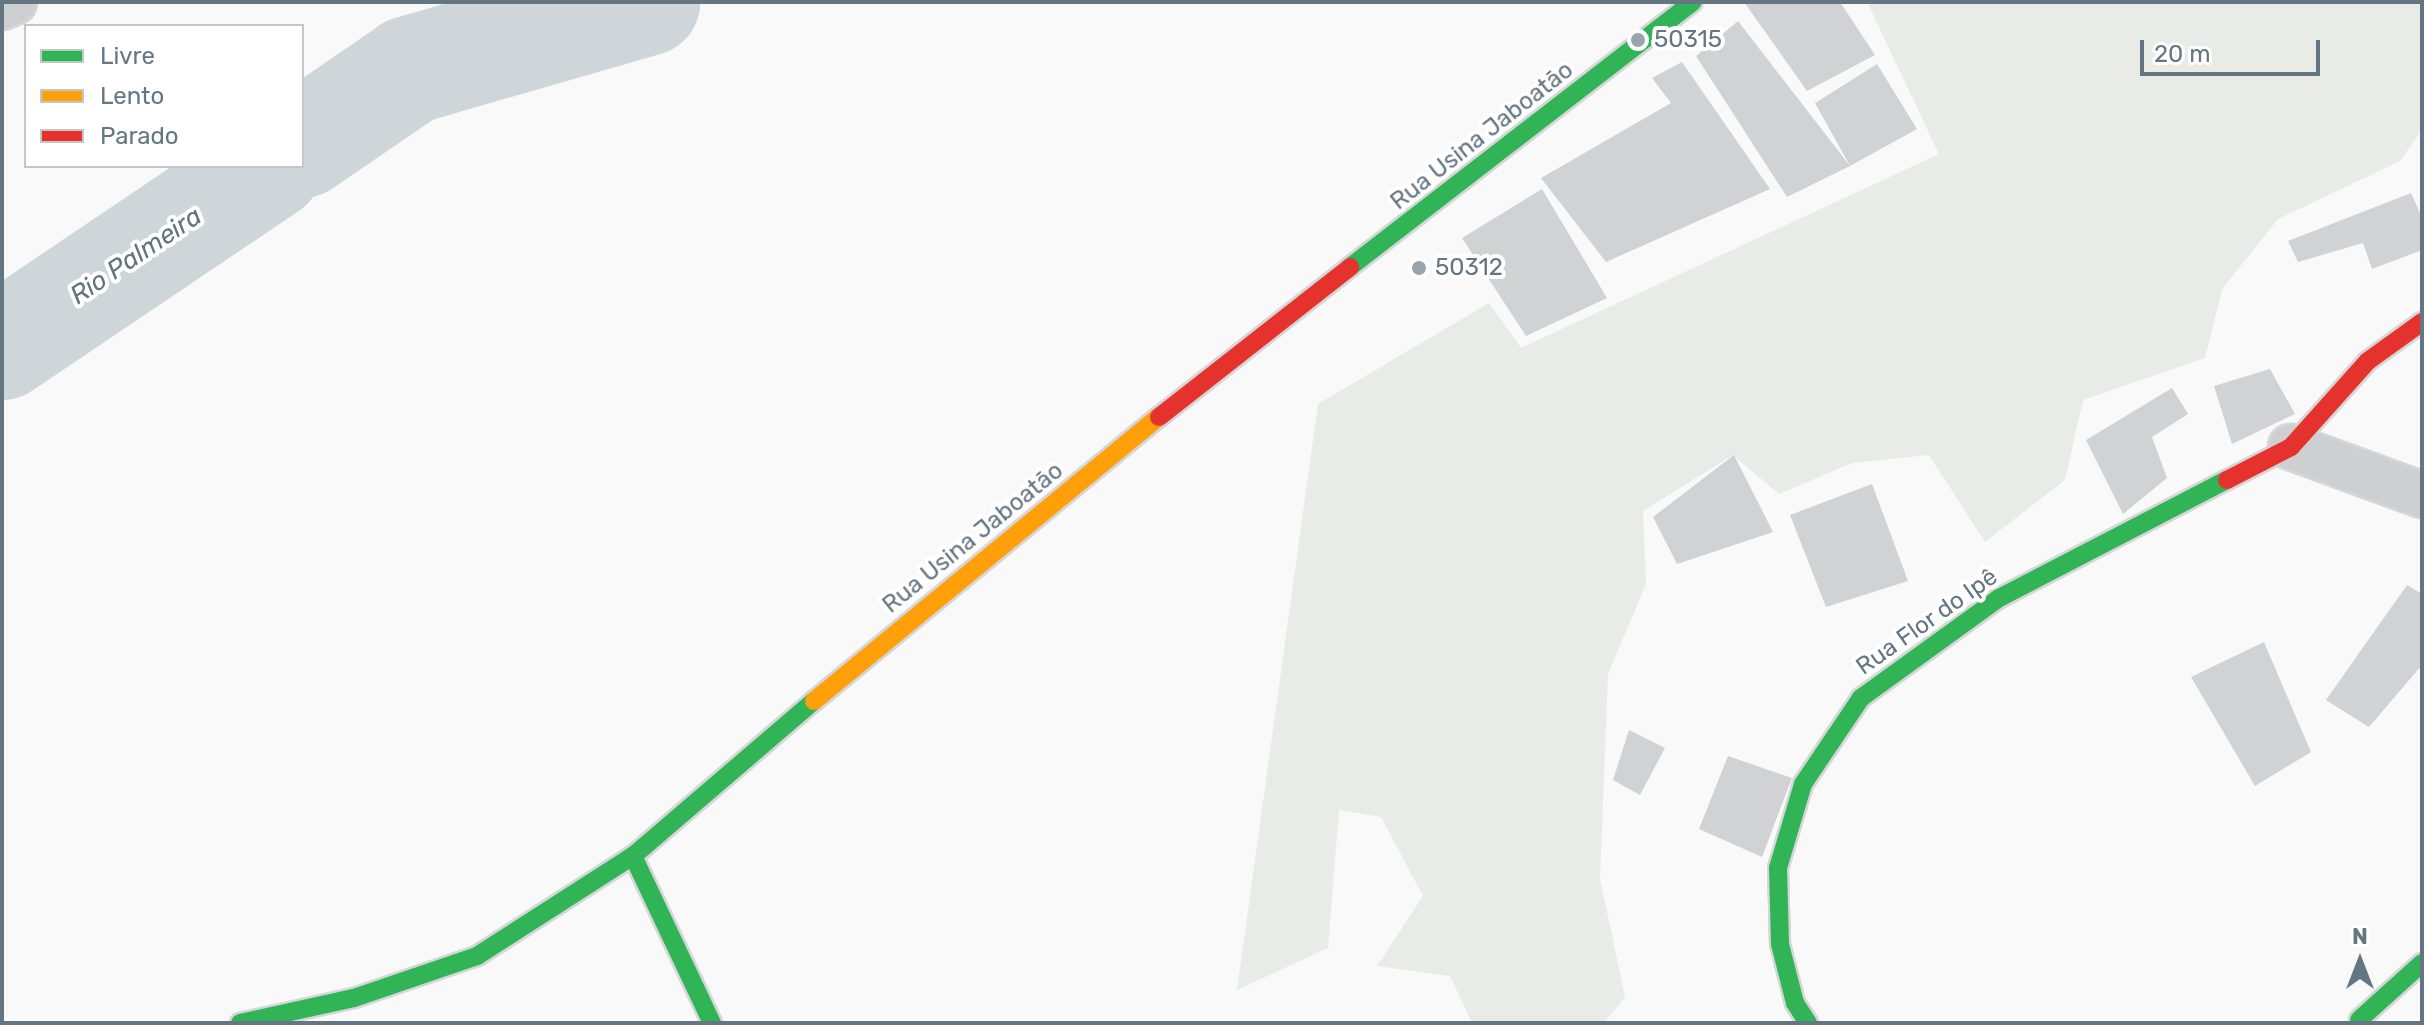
<!DOCTYPE html>
<html>
<head>
<meta charset="utf-8">
<style>
  body { margin:0 }
  #map { position:relative; width:2424px; height:1025px; overflow:hidden; background:#f9f9f9; font-family:Rubik,sans-serif }
  div>[style] { position:absolute }
  [style*='--x'] { left:calc(var(--x)*1px); top:calc(var(--y)*1px); width:calc(var(--w)*1px); rotate:calc(var(--a)*1deg) }
  .green>* { inset:0; background:#e8ebe6 }
  .river>* { height:108px; margin:-54px; padding:0 54px; transform-origin:54px; border-radius:54px; background:#ced6d9 }
  .building>* { inset:0; background:#d0d2d3 }
  .roads { filter:drop-shadow(2px 0 #d5d6d7) drop-shadow(-2px 0 #d5d6d7) drop-shadow(0 2px #d5d6d7) drop-shadow(0 -2px #d5d6d7) }
  .street>* { height:44px; margin:-22px; padding:0 22px; transform-origin:22px; border-radius:22px; background:#cecfd0 }
  .fast>* { height:18px; margin:-9px; padding:0 9px; transform-origin:9px; border-radius:9px; background:#30b455 }
  .slow>* { height:18px; margin:-9px; padding:0 9px; transform-origin:9px; border-radius:9px; background:#ff9f0a }
  .jam>* { height:18px; margin:-9px; padding:0 9px; transform-origin:9px; border-radius:9px; background:#e5322d }
  .dots>* { width:22px; height:22px; translate:-50% -50%; box-sizing:border-box; border:4px solid #fff; border-radius:50% }
  span { translate:-50% -50%; white-space:nowrap; text-align:center; line-height:1.15; -webkit-text-stroke:8px #fff; paint-order:stroke }
  .poi-label { font-size:24px; color:#657683 }
  .left { translate:0 -50%; text-align:left }
  .street-label { font-size:24px; color:#657683 }
  .water-label { font-size:26px; color:#60757c; font-style:italic }
  .frame { position:absolute; inset:0; border:4px solid #657683; pointer-events:none }
  .legend { position:absolute; left:24px; top:24px; width:280px; height:144px; box-sizing:border-box; background:#fff; border:2px solid #c1c8cd; margin:0; padding:10px 14px; list-style:none; font-size:24px; color:#657683 }
  .legend li { display:flex; align-items:center; gap:16px; height:40px }
  .legend b { width:40px; border:2px solid #c1c8cd }
  .north { position:absolute; left:2320px; top:921px; width:80px; height:80px; -webkit-text-stroke:6px #fff; paint-order:stroke; rotate:0deg; font-size:22px; font-weight:700; line-height:32px; text-align:center; color:#657683 }
  .north::after { content:''; display:block; margin:auto; width:28px; height:36px; background:#657683; clip-path:polygon(50% 0,100% 100%,50% 72%,0 100%) }
  .scale { position:absolute; left:2140px; top:40px; width:180px; height:36px; box-sizing:border-box; border:4px solid #657683; border-top:0; padding-left:10px; font-size:24px; line-height:28px; white-space:nowrap; color:#657683; -webkit-text-stroke:6px #fff; paint-order:stroke }
</style>
</head>
<body>
<div id="map">
  <div class="green">
    <i style="clip-path:polygon(1867px 2px,2422px 2px,2422px 130px,2400px 161px,2278px 219px,2222px 289px,2205px 358px,2083px 400px,2065px 480px,1985px 542px,1929px 455px,1852px 463px,1779px 494px,1733px 455px,1643px 511px,1646px 584px,1608px 674px,1600px 879px,1625px 997px,1604px 1023px,1472px 1023px,1450px 976px,1377px 966px,1423px 896px,1381px 817px,1339px 810px,1328px 948px,1237px 990px,1318px 404px,1489px 303px,1521px 348px,1939px 154px)"></i>
  </div>
  <div class="river">
    <i style="--x:302;--y:144;--w:131;--a:-34.4"></i>
    <i style="--x:410;--y:70;--w:246;--a:-16.1"></i>
    <i style="--x:2;--y:346;--w:322;--a:-34"></i>
  </div>
  <div class="building">
    <i style="clip-path:polygon(1744px 2px,1840px 2px,1875px 55px,1807px 91px)"></i>
    <i style="clip-path:polygon(1738px 21px,1850px 166px,1815px 103px,1877px 64px,1917px 129px,1850px 166px,1787px 197px,1696px 56px)"></i>
    <i style="clip-path:polygon(1682px 62px,1770px 189px,1606px 262px,1541px 178px,1671px 103px,1652px 78px)"></i>
    <i style="clip-path:polygon(1542px 189px,1607px 298px,1526px 336px,1462px 238px)"></i>
    <i style="clip-path:polygon(2411px 193px,2422px 217px,2422px 250px,2372px 269px,2363px 243px,2298px 262px,2288px 241px)"></i>
    <i style="clip-path:polygon(2270px 369px,2295px 414px,2232px 444px,2214px 386px)"></i>
    <i style="clip-path:polygon(2172px 388px,2188px 414px,2152px 437px,2167px 478px,2123px 514px,2086px 440px)"></i>
    <i style="clip-path:polygon(1734px 455px,1773px 532px,1677px 564px,1653px 517px)"></i>
    <i style="clip-path:polygon(1872px 484px,1908px 581px,1826px 607px,1790px 515px)"></i>
    <i style="clip-path:polygon(2407px 585px,2422px 594px,2422px 665px,2369px 727px,2326px 700px)"></i>
    <i style="clip-path:polygon(2264px 642px,2311px 752px,2255px 786px,2191px 677px)"></i>
    <i style="clip-path:polygon(1629px 730px,1665px 748px,1640px 795px,1613px 780px)"></i>
    <i style="clip-path:polygon(1728px 756px,1792px 778px,1762px 857px,1699px 829px)"></i>
  </div>
  <div class="roads">
    <div class="street">
      <i style="--x:2;--y:7;--w:13;--a:-23"></i>
      <i style="--x:2291;--y:447;--w:140;--a:20.1"></i>
    </div>
    <div class="fast">
      <i style="--x:1350;--y:267;--w:433;--a:-37.7"></i>
      <i style="--x:633;--y:856;--w:185;--a:64.7"></i>
      <i style="--x:2359;--y:1020;--w:85;--a:-42.1"></i>
      <i style="--x:240;--y:1023;--w:117;--a:-12.4"></i>
      <i style="--x:354;--y:998;--w:130;--a:-18.9"></i>
      <i style="--x:477;--y:956;--w:185;--a:-32.7"></i>
      <i style="--x:633;--y:856;--w:238;--a:-40.6"></i>
      <i style="--x:1808;--y:1023;--w:24;--a:-123"></i>
      <i style="--x:1795;--y:1003;--w:61;--a:-104.3"></i>
      <i style="--x:1780;--y:944;--w:76;--a:-91.5"></i>
      <i style="--x:1778;--y:868;--w:88;--a:-73.4"></i>
      <i style="--x:1803;--y:784;--w:104;--a:-56"></i>
      <i style="--x:1861;--y:698;--w:170;--a:-35.9"></i>
      <i style="--x:1999;--y:598;--w:257;--a:-27.4"></i>
    </div>
    <div class="slow">
      <i style="--x:814;--y:701;--w:447;--a:-39.5"></i>
    </div>
    <div class="jam">
      <i style="--x:1159;--y:417;--w:243;--a:-38.1"></i>
      <i style="--x:2227;--y:480;--w:72;--a:-27.3"></i>
      <i style="--x:2291;--y:447;--w:115;--a:-48.2"></i>
      <i style="--x:2368;--y:361;--w:67;--a:-35.8"></i>
    </div>
  </div>
  <div class="dots">
    <i style="left:1638px;top:40px;background:#99a4ac"></i>
    <i style="left:1419px;top:268px;background:#99a4ac"></i>
  </div>
  <div class="poi-label">
    <span class="left" style="left:1654px;top:40px">50315</span>
    <span class="left" style="left:1435px;top:268px">50312</span>
  </div>
  <div class="street-label">
    <span style="left:1482px;top:136px;rotate:-38deg">Rua Usina Jaboatão</span>
    <span style="left:973px;top:538px;rotate:-39deg">Rua Usina Jaboatão</span>
    <span style="left:1927px;top:622px;rotate:-35deg">Rua Flor do Ipê</span>
  </div>
  <div class="water-label">
    <span style="left:136px;top:256px;rotate:-34deg">Rio Palmeira</span>
  </div>
  <div class="frame"></div>
  <ul class="legend">
  <li><b style="height:10px;background:#30b455"></b>Livre</li>
  <li><b style="height:10px;background:#ff9f0a"></b>Lento</li>
  <li><b style="height:10px;background:#e5322d"></b>Parado</li>
  </ul>
  <div class="north">N</div>
  <div class="scale">20 m</div>
</div>
</body>
</html>
